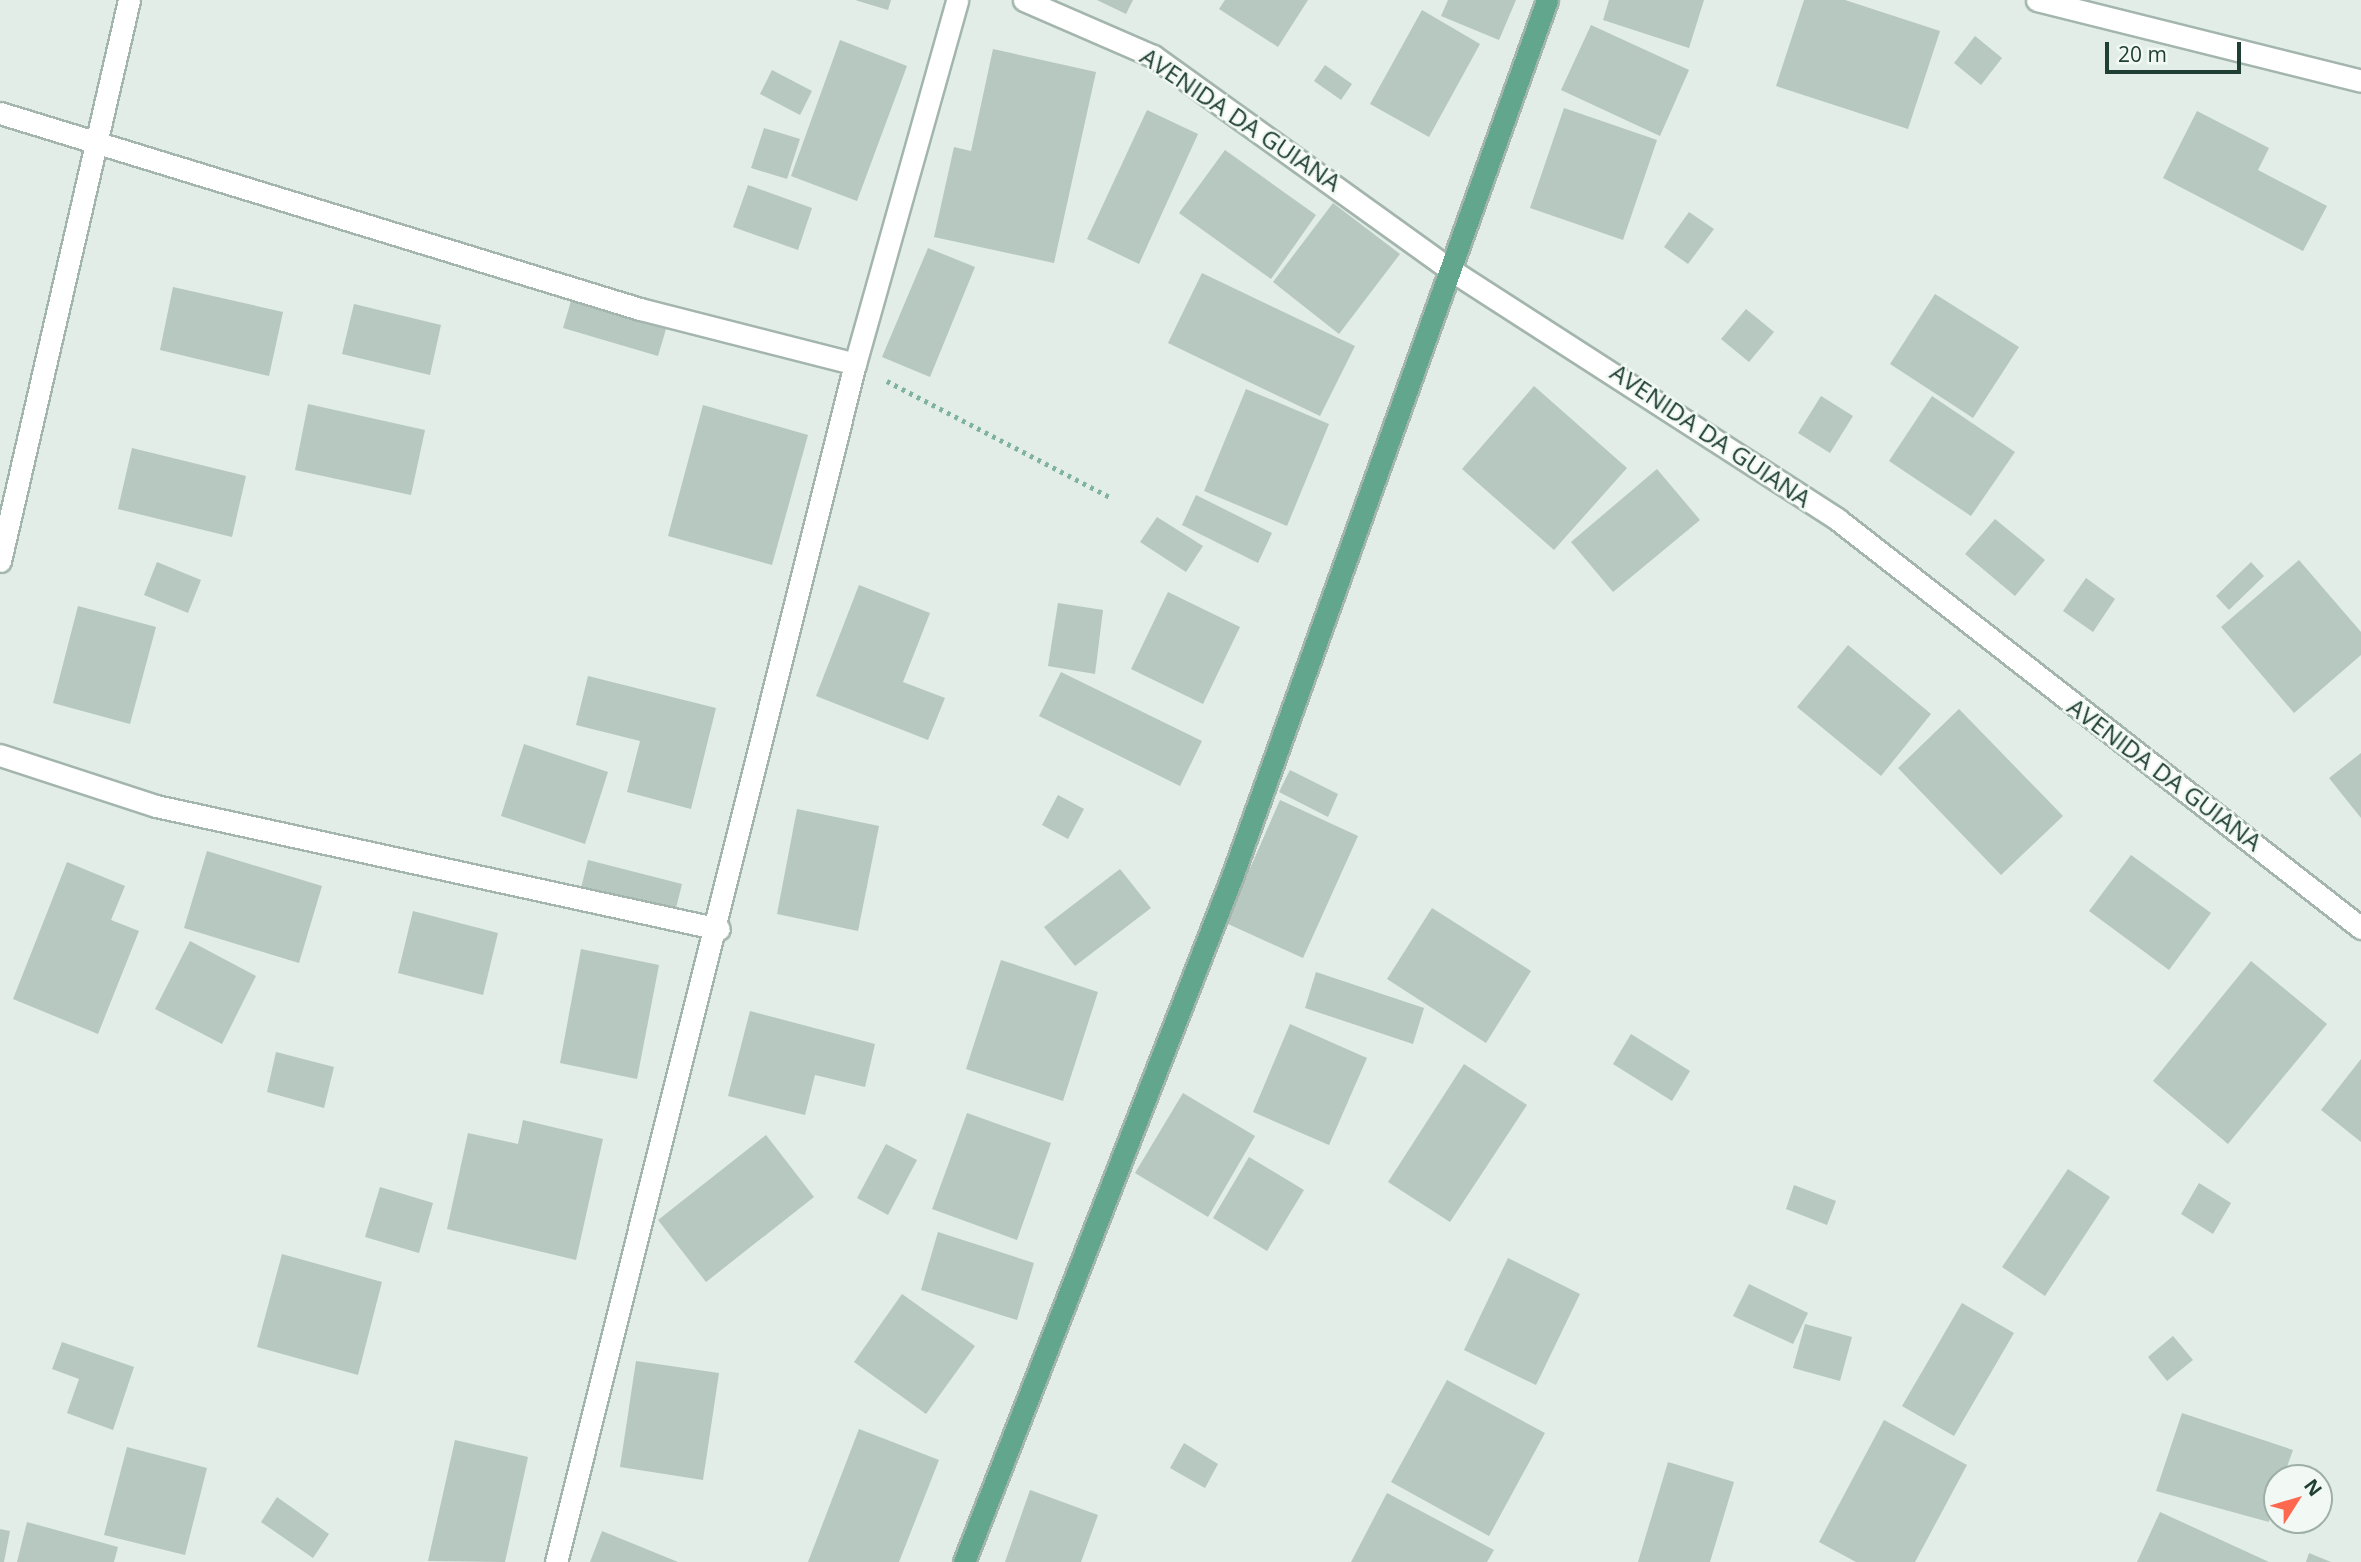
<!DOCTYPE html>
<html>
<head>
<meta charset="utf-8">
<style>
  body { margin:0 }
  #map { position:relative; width:2361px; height:1562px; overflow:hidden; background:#e1ede6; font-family:"Open Sans",sans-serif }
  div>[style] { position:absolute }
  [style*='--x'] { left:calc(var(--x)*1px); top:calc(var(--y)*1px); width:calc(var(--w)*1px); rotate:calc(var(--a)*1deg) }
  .building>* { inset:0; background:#b6c8bf }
  .path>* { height:4.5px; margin-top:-2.25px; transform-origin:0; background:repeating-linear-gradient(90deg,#7fb39e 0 3.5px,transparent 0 8.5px) }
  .roads { filter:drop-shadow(2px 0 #a3b5ad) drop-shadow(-2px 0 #a3b5ad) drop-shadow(0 2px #a3b5ad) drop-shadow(0 -2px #a3b5ad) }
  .minor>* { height:21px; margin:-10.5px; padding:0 10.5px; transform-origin:10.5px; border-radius:10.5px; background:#fff }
  .primary>* { height:21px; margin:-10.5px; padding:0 10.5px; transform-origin:10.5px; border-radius:10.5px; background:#62a68e }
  span { translate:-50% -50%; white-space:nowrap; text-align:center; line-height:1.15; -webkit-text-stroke:5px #f2f9f5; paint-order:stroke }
  .street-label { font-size:24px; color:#203f34 }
  .north { position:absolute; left:2263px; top:1464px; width:70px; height:70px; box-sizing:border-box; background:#f2f9f5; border:2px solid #9eafa8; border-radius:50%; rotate:53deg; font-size:19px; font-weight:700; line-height:28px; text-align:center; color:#203f34 }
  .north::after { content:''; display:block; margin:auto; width:24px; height:32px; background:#fd684f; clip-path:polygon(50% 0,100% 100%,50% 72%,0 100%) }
  .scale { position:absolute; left:2105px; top:42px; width:136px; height:32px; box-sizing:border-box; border:4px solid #203f34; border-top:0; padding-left:9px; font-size:21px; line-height:24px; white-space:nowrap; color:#203f34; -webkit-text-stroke:5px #f2f9f5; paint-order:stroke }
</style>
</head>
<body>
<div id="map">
  <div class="building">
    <i style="clip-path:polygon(855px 0,891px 0,888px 10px)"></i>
    <i style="clip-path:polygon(1097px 0,1133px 0,1126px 14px)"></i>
    <i style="clip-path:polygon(1225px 0,1308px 0,1278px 47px,1219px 9px)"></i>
    <i style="clip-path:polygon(1448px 0,1516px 0,1499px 40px,1441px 16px)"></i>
    <i style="clip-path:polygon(1609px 0,1704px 0,1689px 48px,1603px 20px)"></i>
    <i style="clip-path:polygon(1804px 0,1845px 0,1940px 31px,1908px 129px,1776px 86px)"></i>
    <i style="clip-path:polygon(1422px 10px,1480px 44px,1429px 137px,1370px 104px)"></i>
    <i style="clip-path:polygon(1591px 25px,1689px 70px,1660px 136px,1561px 90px)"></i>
    <i style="clip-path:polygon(1975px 36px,2002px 58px,1981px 85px,1954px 63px)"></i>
    <i style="clip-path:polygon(840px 40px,907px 66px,857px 201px,791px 176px)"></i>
    <i style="clip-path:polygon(993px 49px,1096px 72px,1054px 263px,934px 237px,954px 147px,971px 151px)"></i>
    <i style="clip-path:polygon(1325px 65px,1352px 84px,1341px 100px,1314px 81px)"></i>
    <i style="clip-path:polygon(772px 70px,812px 91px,800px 115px,760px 94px)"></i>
    <i style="clip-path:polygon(1564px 108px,1657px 140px,1623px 240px,1530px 208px)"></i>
    <i style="clip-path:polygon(1147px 110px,1198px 134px,1139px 264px,1087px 239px)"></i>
    <i style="clip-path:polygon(2197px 111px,2269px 148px,2258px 170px,2327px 206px,2303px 251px,2163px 178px)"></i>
    <i style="clip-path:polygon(764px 128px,800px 139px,787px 179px,751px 168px)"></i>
    <i style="clip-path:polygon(1225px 150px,1316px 215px,1271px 279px,1179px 213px)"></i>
    <i style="clip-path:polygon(748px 185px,812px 208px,798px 250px,733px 227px)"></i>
    <i style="clip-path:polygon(1333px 203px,1400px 254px,1339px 334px,1273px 282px)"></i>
    <i style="clip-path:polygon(1689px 212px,1714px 229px,1688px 264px,1664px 247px)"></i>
    <i style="clip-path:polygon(928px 248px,975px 267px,930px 377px,882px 357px)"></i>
    <i style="clip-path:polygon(1202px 273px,1355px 346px,1320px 416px,1168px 343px)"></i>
    <i style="clip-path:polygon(173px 287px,283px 312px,269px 376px,160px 350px)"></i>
    <i style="clip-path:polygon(1935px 294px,2019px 347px,1973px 418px,1890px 364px)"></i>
    <i style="clip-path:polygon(571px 301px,666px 329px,658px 356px,563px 328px)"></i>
    <i style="clip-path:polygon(354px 304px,441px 325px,430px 375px,342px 354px)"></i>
    <i style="clip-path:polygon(1746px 309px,1774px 332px,1749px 362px,1721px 339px)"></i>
    <i style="clip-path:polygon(1534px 386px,1627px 468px,1554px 550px,1462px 469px)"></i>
    <i style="clip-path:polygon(1246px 389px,1329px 424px,1287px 526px,1204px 491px)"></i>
    <i style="clip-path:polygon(1821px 396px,1853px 416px,1830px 453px,1798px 433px)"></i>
    <i style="clip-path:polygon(1932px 396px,2015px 452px,1971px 516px,1889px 461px)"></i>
    <i style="clip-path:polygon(308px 404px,425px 430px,411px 495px,295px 470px)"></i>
    <i style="clip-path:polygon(703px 405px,808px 435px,772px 565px,668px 536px)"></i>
    <i style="clip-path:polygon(132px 448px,246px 476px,232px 537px,118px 509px)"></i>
    <i style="clip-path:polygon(1657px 469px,1700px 520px,1613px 592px,1571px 542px)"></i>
    <i style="clip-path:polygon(1196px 495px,1272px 533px,1258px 563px,1182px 525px)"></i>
    <i style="clip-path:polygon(1157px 517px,1203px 546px,1186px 572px,1140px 542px)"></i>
    <i style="clip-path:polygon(1995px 519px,2045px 560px,2015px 596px,1965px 554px)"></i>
    <i style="clip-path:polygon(2299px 560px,2361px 632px,2361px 655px,2294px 713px,2221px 627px)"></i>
    <i style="clip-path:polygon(157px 562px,201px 580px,188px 613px,144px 595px)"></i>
    <i style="clip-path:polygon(2251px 562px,2264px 576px,2229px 610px,2216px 596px)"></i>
    <i style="clip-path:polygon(2086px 578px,2115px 599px,2093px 632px,2063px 611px)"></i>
    <i style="clip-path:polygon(859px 585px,930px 613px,903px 682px,945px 698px,928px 740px,816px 696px)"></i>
    <i style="clip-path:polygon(1168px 592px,1240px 627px,1203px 704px,1131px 669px)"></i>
    <i style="clip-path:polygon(1058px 603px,1103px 610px,1095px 674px,1048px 666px)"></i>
    <i style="clip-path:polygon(78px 606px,156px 627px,130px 724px,53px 703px)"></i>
    <i style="clip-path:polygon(1848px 645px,1931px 714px,1881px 776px,1797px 707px)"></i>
    <i style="clip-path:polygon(1061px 672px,1202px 741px,1180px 786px,1039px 716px)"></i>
    <i style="clip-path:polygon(588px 676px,716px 708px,691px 809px,627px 792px,640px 741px,576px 725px)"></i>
    <i style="clip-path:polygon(1959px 709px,2063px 816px,2001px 875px,1898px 768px)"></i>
    <i style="clip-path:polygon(524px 744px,608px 772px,585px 844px,501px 816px)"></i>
    <i style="clip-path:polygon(2361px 753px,2361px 818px,2329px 778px)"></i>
    <i style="clip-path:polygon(1290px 770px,1338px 794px,1328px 817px,1279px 792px)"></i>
    <i style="clip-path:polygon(1058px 795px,1084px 809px,1068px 839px,1042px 825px)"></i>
    <i style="clip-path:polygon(1280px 800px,1358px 836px,1303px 958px,1226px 923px)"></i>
    <i style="clip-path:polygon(797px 809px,879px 826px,858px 931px,777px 914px)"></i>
    <i style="clip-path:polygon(207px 851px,322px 886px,299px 963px,184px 928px)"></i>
    <i style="clip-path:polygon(2131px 855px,2211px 913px,2169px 970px,2089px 911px)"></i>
    <i style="clip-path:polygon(588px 860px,682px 884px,675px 912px,581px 888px)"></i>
    <i style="clip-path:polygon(67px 862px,125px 886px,111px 920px,139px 931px,98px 1034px,13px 999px)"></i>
    <i style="clip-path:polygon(1120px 869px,1151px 908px,1075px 966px,1044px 927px)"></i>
    <i style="clip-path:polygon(1432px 908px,1531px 971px,1486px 1043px,1387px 979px)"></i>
    <i style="clip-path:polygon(413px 911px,498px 933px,483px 995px,398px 973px)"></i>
    <i style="clip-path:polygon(190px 941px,256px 976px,222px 1044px,155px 1009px)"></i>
    <i style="clip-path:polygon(581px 949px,659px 965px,637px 1079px,560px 1063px)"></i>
    <i style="clip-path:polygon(1001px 960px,1098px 992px,1063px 1101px,966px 1069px)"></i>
    <i style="clip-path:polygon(2251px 961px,2327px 1024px,2228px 1144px,2153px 1081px)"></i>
    <i style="clip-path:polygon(1316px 972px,1424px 1008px,1413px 1044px,1305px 1008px)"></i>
    <i style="clip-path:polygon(750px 1011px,875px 1044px,865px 1087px,815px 1075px,805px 1115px,728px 1096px)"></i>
    <i style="clip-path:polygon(1290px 1024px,1367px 1058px,1329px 1145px,1253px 1112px)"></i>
    <i style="clip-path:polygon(1631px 1034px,1690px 1071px,1672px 1101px,1613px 1064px)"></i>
    <i style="clip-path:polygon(276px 1052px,334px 1067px,324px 1108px,267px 1092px)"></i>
    <i style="clip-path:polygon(2361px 1059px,2361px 1142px,2321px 1110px)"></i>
    <i style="clip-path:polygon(1464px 1064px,1527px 1105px,1450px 1222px,1388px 1182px)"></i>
    <i style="clip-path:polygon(1183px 1093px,1255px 1136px,1208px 1217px,1135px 1173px)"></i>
    <i style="clip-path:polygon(967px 1113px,1051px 1143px,1017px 1240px,932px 1209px)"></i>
    <i style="clip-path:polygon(523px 1120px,603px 1139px,576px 1260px,447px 1229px,468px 1133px,518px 1144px)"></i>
    <i style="clip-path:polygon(766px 1135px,814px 1197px,706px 1282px,658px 1220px)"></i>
    <i style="clip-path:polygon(886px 1144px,917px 1160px,888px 1215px,857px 1198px)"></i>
    <i style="clip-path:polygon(1249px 1157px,1304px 1190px,1267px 1251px,1213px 1218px)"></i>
    <i style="clip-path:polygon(2068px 1169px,2110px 1197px,2045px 1296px,2002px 1267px)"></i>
    <i style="clip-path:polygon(2199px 1183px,2231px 1203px,2213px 1234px,2181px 1214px)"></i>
    <i style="clip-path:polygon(1794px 1185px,1836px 1201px,1827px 1225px,1786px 1209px)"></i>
    <i style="clip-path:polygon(380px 1187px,433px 1203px,419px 1253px,365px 1237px)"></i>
    <i style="clip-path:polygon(938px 1232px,1034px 1263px,1017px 1320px,921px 1290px)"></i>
    <i style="clip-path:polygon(282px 1254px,382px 1282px,358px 1375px,257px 1347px)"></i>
    <i style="clip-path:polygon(1508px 1258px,1580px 1294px,1536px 1385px,1464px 1350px)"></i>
    <i style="clip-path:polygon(1749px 1284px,1808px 1313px,1793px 1344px,1733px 1316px)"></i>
    <i style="clip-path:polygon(902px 1294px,975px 1346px,926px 1414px,854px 1362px)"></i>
    <i style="clip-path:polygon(1962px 1303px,2014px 1333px,1954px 1436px,1902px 1406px)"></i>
    <i style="clip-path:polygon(1805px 1324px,1852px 1337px,1840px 1381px,1793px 1368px)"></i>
    <i style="clip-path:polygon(2173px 1336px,2193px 1360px,2167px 1381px,2148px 1357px)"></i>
    <i style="clip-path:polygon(62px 1342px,134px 1367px,113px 1430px,67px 1413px,79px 1379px,52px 1369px)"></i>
    <i style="clip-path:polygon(636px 1361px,719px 1373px,703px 1480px,620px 1467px)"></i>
    <i style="clip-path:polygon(1447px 1380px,1545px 1433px,1489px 1536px,1391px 1482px)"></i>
    <i style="clip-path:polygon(2182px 1413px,2293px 1450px,2283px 1478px,2277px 1478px,2269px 1522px,2156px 1491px)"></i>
    <i style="clip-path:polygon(1884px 1420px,1967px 1465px,1915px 1562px,1856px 1562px,1819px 1542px)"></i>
    <i style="clip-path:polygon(859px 1429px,939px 1460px,899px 1562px,808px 1562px)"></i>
    <i style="clip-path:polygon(455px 1440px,528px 1457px,505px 1562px,428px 1561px)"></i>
    <i style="clip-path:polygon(1184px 1443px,1218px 1464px,1205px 1488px,1170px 1468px)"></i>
    <i style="clip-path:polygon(127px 1447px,207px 1468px,185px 1555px,104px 1535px)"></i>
    <i style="clip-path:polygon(1668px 1462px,1734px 1482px,1710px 1562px,1638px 1562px)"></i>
    <i style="clip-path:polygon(1030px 1490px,1098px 1515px,1081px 1562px,1005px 1562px)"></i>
    <i style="clip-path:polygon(1387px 1493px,1494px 1550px,1487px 1562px,1351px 1562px)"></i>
    <i style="clip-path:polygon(277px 1497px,329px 1534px,313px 1558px,261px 1522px)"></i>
    <i style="clip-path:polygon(2160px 1512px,2269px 1562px,2137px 1562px)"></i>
    <i style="clip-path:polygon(27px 1522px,118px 1547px,114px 1562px,17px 1562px)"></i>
    <i style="clip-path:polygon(0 1529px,10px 1531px,4px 1562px,0 1562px)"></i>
    <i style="clip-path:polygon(602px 1531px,678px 1562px,590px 1562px)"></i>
    <i style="clip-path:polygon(2309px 1553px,2331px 1562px,2306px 1562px)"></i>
  </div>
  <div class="path">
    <i style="--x:887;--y:381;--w:251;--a:27.5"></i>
  </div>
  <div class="roads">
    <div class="minor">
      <i style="--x:1024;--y:0;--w:141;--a:23.5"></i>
      <i style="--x:1153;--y:56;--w:367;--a:35.7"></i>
      <i style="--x:1451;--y:270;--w:459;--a:32.8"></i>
      <i style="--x:1837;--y:519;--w:665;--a:37.97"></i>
      <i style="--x:2037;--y:0;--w:334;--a:14"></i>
      <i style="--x:0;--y:113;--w:669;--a:17.03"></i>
      <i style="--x:640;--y:309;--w:222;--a:14.3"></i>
      <i style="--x:0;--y:561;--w:576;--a:-77.05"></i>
      <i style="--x:0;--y:755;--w:164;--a:18.1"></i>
      <i style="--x:156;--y:806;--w:576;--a:12.32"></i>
      <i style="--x:556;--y:1562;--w:1235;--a:-75.99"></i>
      <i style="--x:855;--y:364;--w:378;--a:-74.3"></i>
    </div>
    <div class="primary">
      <i style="--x:964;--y:1562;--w:736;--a:-68.63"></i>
      <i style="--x:1232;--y:877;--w:932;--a:-70.24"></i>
    </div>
  </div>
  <div class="street-label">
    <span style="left:1241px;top:119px;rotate:34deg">AVENIDA DA GUIANA</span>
    <span style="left:1711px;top:435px;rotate:34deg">AVENIDA DA GUIANA</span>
    <span style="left:2165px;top:774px;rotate:37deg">AVENIDA DA GUIANA</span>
  </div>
  <div class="north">N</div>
  <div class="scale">20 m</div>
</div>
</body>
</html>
